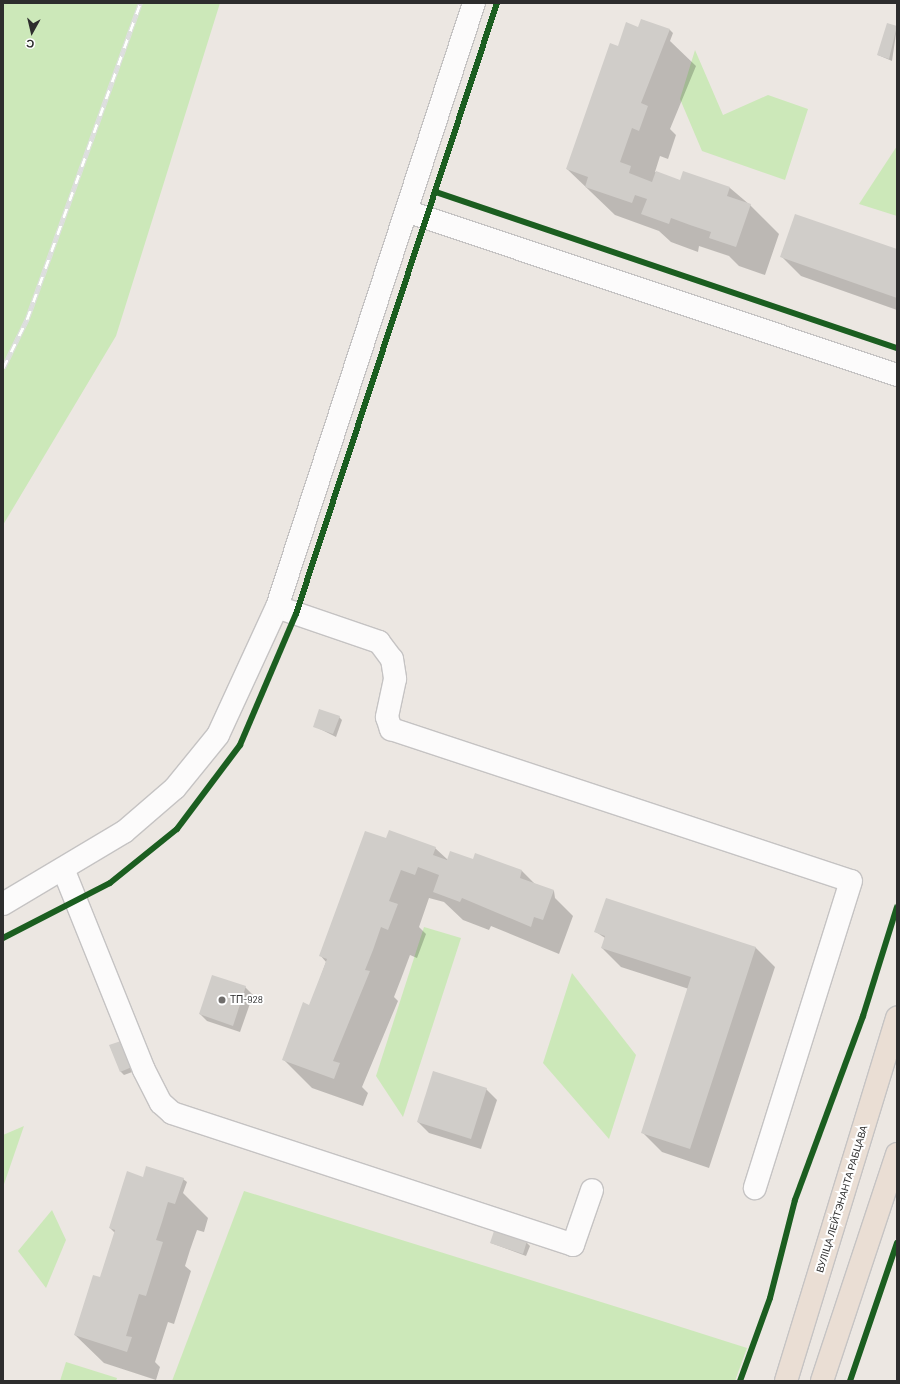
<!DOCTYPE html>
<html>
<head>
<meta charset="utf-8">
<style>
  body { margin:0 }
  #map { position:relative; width:900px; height:1384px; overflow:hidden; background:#ece7e2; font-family:Barlow,sans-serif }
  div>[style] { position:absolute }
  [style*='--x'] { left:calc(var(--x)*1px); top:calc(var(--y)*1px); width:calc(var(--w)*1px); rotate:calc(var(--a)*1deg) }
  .green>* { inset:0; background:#cce8b9 }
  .shadow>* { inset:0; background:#0003 }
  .building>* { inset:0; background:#d0cdc9 }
  .roads { filter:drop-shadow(1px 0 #c5c3c3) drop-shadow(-1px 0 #c5c3c3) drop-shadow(0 1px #c5c3c3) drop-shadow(0 -1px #c5c3c3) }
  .minor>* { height:22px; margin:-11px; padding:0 11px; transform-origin:11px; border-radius:11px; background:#fcfbfb }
  .highway>* { height:22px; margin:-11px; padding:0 11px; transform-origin:11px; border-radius:11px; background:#eaded4 }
  .rail>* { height:4.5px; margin-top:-2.25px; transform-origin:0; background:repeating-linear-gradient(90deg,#fff 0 9px,#dedee0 0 18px); box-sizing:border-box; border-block:1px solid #dedee0 }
  .cycleway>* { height:6px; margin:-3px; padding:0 3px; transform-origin:3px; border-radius:3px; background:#1b5e20 }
  .dots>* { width:11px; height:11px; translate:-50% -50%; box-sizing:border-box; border:2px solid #fff; border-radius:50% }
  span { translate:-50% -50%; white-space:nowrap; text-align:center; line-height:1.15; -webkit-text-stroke:4px #fff; paint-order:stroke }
  .poi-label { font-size:10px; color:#2d2d2d }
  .left { translate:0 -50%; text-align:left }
  .street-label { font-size:10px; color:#2d2d2d }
  .frame { position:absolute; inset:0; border:4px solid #2d2d2d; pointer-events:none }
  .north { position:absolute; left:12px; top:12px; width:40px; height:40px; -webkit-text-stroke:3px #fff; paint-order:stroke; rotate:188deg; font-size:11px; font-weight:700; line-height:16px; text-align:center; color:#2d2d2d }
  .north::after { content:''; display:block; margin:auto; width:14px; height:18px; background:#2d2d2d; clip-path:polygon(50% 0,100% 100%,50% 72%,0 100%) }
</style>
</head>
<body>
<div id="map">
  <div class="green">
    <i style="clip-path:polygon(3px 3px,220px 3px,116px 336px,3px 525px)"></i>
    <i style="clip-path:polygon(695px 50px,723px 115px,768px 95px,808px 109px,785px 180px,702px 151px,680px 99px)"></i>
    <i style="clip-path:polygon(897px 146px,897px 216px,859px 204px)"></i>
    <i style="clip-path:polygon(424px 927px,461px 938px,403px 1117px,376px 1076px)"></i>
    <i style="clip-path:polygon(572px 973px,636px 1055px,609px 1139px,543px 1063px)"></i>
    <i style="clip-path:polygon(24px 1126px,3px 1187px,3px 1135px)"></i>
    <i style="clip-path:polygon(244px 1191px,662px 1321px,747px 1348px,735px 1381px,172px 1381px)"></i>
    <i style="clip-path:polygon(52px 1210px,66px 1240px,46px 1288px,18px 1251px)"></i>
    <i style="clip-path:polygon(66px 1362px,117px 1378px,116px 1381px,60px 1381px)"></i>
  </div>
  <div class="shadow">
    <i style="clip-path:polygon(642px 20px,670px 30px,673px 33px,670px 41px,696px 66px,670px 129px,676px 135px,668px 159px,660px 156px,655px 172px,681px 181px,730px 188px,750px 205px,779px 234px,765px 275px,739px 266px,729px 256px,699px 246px,698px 252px,671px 242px,659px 231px,615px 215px,567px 169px,618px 47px,639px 28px)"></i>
    <i style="clip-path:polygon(888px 24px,897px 27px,892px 61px,878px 55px)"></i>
    <i style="clip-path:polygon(897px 250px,897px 310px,801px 276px,781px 256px)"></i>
    <i style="clip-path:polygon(339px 717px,342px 720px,336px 737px,314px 726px)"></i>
    <i style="clip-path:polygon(386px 840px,435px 848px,448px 860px,474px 860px,522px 871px,535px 884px,554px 891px,555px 898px,573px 916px,559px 954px,491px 926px,489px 930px,463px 920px,444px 902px,429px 898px,419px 927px,426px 934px,417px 958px,410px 955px,401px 979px,394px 997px,398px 1001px,362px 1087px,368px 1093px,363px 1106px,312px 1088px,283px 1059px,310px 1006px,326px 962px,320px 955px)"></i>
    <i style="clip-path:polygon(596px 932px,755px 947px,775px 967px,709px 1168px,662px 1152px,643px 1133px,689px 989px,621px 967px,602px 948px,605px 938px)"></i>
    <i style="clip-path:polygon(245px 987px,253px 995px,240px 1032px,207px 1021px,200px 1014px)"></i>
    <i style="clip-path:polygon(110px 1046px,135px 1071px,124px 1075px,121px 1072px)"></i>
    <i style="clip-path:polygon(486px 1089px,497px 1100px,481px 1149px,429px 1133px,418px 1122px)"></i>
    <i style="clip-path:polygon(144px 1178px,183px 1179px,187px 1182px,183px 1193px,208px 1218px,204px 1232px,197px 1230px,190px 1250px,185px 1266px,191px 1271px,174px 1324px,168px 1322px,155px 1362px,160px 1367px,156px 1380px,104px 1363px,75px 1335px,101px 1279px,115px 1233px,110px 1228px)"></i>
    <i style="clip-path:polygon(526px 1242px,530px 1246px,526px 1256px,491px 1243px)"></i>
  </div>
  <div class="building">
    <i style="clip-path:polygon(641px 19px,670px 29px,641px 103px,648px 106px,639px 131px,632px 128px,620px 162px,631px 166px,629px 173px,652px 182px,656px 171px,680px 180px,683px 171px,730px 187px,727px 196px,751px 204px,736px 247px,709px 238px,711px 232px,690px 225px,671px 218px,669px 224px,641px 214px,647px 199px,635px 195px,632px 203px,585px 187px,588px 177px,566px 169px,610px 43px,618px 46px,626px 22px,638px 27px)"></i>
    <i style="clip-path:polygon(887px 23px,897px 26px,889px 59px,877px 55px)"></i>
    <i style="clip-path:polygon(795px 214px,897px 249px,897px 298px,780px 257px)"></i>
    <i style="clip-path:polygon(319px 709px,340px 716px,333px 734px,313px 727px)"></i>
    <i style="clip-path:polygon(389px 830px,436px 847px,433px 855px,447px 860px,450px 851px,473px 859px,475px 853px,522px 870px,520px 878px,554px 890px,543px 920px,534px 917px,531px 927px,462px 898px,460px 902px,433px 892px,439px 875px,418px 867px,415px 875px,401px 870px,389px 901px,398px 904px,388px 930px,381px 927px,373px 950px,365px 970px,370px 971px,333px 1061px,340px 1063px,334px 1079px,282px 1060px,303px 1002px,309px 1005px,327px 959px,319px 956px,365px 831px,386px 838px)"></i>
    <i style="clip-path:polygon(606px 898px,756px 947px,690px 1149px,641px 1133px,691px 977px,601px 948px,605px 936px,594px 932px)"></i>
    <i style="clip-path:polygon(212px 975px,246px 986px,233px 1026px,199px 1014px)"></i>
    <i style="clip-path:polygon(121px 1041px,132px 1067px,120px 1072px,109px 1045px)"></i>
    <i style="clip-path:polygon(433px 1071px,487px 1088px,471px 1139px,417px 1122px)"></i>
    <i style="clip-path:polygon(146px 1166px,184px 1178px,175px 1204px,168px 1202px,162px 1222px,156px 1240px,163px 1242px,146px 1296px,139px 1294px,126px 1336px,132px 1337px,127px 1352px,74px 1335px,93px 1275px,100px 1277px,115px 1230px,109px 1228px,127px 1171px,143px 1177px)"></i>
    <i style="clip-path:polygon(494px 1231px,527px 1241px,523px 1254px,490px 1243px)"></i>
  </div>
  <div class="roads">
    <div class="minor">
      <i style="--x:406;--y:211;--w:518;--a:18.47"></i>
      <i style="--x:277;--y:607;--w:108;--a:18.9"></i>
      <i style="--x:379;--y:642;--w:21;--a:53"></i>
      <i style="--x:392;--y:659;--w:20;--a:81"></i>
      <i style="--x:395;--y:679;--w:39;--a:102"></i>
      <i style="--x:387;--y:717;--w:13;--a:72"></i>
      <i style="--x:391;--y:729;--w:484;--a:18.3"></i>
      <i style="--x:851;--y:881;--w:322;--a:107.4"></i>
      <i style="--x:64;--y:871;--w:214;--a:68.1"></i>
      <i style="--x:144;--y:1070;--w:37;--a:63"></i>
      <i style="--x:161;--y:1103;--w:15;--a:42"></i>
      <i style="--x:172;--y:1113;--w:422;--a:18.2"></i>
      <i style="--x:573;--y:1245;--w:58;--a:-70.9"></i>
      <i style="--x:3;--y:904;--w:141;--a:-30.8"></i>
      <i style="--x:124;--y:832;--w:67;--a:-40.8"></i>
      <i style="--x:175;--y:788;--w:68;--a:-50.9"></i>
      <i style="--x:218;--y:735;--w:141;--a:-65.3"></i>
      <i style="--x:277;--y:607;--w:635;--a:-71.94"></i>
    </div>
    <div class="highway">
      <i style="--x:786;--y:1381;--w:380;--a:-73"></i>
      <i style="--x:822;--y:1381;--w:239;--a:-71.7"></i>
    </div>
  </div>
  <div class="rail">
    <i style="--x:3;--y:368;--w:55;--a:-63.9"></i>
    <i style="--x:27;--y:319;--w:336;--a:-70.3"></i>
  </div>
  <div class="cycleway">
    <i style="--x:436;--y:192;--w:487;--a:18.7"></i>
    <i style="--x:3;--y:938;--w:120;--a:-27.2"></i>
    <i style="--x:110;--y:883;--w:86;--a:-38.9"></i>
    <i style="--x:177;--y:829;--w:105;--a:-53.1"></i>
    <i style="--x:240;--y:745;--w:142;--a:-66.9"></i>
    <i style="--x:296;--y:614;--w:643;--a:-71.79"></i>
    <i style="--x:740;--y:1381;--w:88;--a:-70.1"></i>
    <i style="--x:770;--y:1298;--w:101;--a:-75.7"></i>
    <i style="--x:795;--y:1200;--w:196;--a:-69.7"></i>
    <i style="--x:863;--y:1016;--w:114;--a:-72.7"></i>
    <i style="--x:850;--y:1381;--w:146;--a:-71.2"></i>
  </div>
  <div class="dots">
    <i style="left:222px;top:1000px;background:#706e6c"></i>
  </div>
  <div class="poi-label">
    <span class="left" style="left:230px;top:1000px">ТП-928</span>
  </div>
  <div class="street-label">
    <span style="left:842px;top:1199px;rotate:-73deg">ВУЛІЦА ЛЕЙТЭНАНТА РАБЦАВА</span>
  </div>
  <div class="frame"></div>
  <div class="north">С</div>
</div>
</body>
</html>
